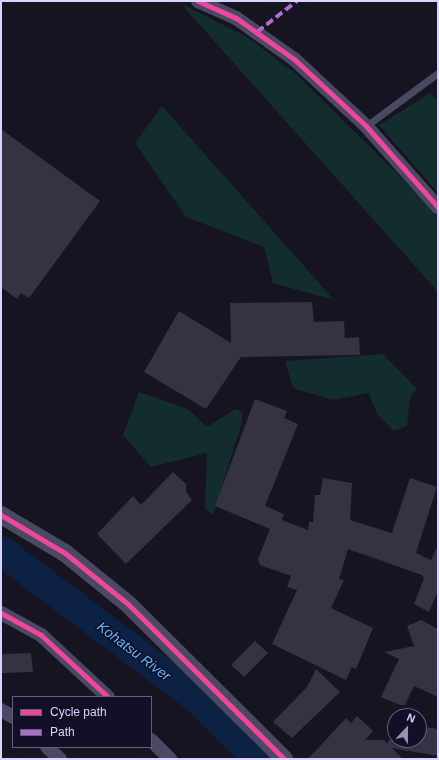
<!DOCTYPE html>
<html>
<head>
<meta charset="utf-8">
<style>
  body { margin:0 }
  #map { position:relative; width:439px; height:760px; overflow:hidden; background:#161421; font-family:Arial,sans-serif }
  div>[style] { position:absolute }
  [style*='--x'] { left:calc(var(--x)*1px); top:calc(var(--y)*1px); width:calc(var(--w)*1px); rotate:calc(var(--a)*1deg) }
  .green>* { inset:0; background:#132c2d }
  .river>* { height:30px; margin:-15px; padding:0 15px; transform-origin:15px; border-radius:15px; background:#0d2144 }
  .building>* { inset:0; background:#343243 }
  .service>* { height:7px; margin:-3.5px; padding:0 3.5px; transform-origin:3.5px; border-radius:3.5px; background:#4a4962 }
  .minor>* { height:14px; margin:-7px; padding:0 7px; transform-origin:7px; border-radius:7px; background:#4a4962 }
  .tertiary>* { height:18px; margin:-9px; padding:0 9px; transform-origin:9px; border-radius:9px; background:#4a4962 }
  .quiet>* { height:4px; margin-top:-2px; transform-origin:0; background:repeating-linear-gradient(90deg,#b06ccc 0 8px,transparent 0 12px) }
  .cycleway>* { height:5px; margin:-2.5px; padding:0 2.5px; transform-origin:2.5px; border-radius:2.5px; background:#ed469a }
  span { translate:-50% -50%; white-space:nowrap; text-align:center; line-height:1.15; -webkit-text-stroke:3px #130f26; paint-order:stroke }
  .water-label { font-size:14px; color:#62b6ff; font-style:italic }
  .frame { position:absolute; inset:0; border:2px solid #d9d4ff; pointer-events:none }
  .legend { position:absolute; left:12px; top:696px; width:140px; height:52px; box-sizing:border-box; background:#130f26; border:1px solid #625e7d; margin:0; padding:5px 7px; list-style:none; font-size:12px; color:#d9d4ff }
  .legend li { display:flex; align-items:center; gap:8px; height:20px }
  .legend b { width:20px; border:1px solid #625e7d }
  .north { position:absolute; left:387px; top:708px; width:40px; height:40px; box-sizing:border-box; background:#130f26; border:1px solid #625e7d; border-radius:50%; rotate:22deg; font-size:11px; font-weight:700; line-height:16px; text-align:center; color:#d9d4ff }
  .north::after { content:''; display:block; margin:auto; width:14px; height:18px; background:#9591b1; clip-path:polygon(50% 0,100% 100%,50% 72%,0 100%) }
</style>
</head>
<body>
<div id="map">
  <div class="green">
    <i style="clip-path:polygon(181px 4px,247px 37px,296px 74px,438px 214px,438px 292px)"></i>
    <i style="clip-path:polygon(430px 93px,438px 101px,438px 193px,379px 125px)"></i>
    <i style="clip-path:polygon(162px 106px,334px 300px,273px 283px,264px 247px,186px 217px,135px 143px)"></i>
    <i style="clip-path:polygon(383px 354px,417px 389px,410px 397px,407px 426px,394px 431px,377px 414px,369px 393px,333px 400px,293px 388px,285px 361px)"></i>
    <i style="clip-path:polygon(139px 392px,188px 409px,207px 427px,235px 409px,242px 412px,242px 422px,213px 515px,205px 508px,207px 453px,151px 467px,123px 435px)"></i>
  </div>
  <div class="river">
    <i style="--x:1;--y:551;--w:246;--a:36.9"></i>
    <i style="--x:198;--y:699;--w:85;--a:45"></i>
  </div>
  <div class="building">
    <i style="clip-path:polygon(1px 129px,100px 201px,29px 298px,21px 293px,17px 299px,1px 287px)"></i>
    <i style="clip-path:polygon(312px 302px,314px 322px,344px 321px,345px 338px,359px 337px,360px 355px,241px 357px,206px 409px,144px 372px,179px 311px,231px 343px,230px 303px)"></i>
    <i style="clip-path:polygon(255px 399px,287px 411px,284px 418px,298px 424px,265px 506px,284px 514px,282px 520px,308px 530px,309px 522px,313px 522px,315px 495px,320px 495px,323px 478px,352px 483px,350px 520px,392px 533px,410px 478px,437px 487px,416px 553px,431px 560px,438px 545px,438px 591px,429px 612px,414px 604px,424px 578px,422px 575px,348px 549px,339px 579px,344px 580px,331px 608px,373px 628px,356px 669px,352px 667px,346px 680px,272px 644px,297px 590px,287px 587px,291px 576px,260px 565px,258px 559px,270px 529px,215px 506px)"></i>
    <i style="clip-path:polygon(173px 472px,186px 484px,186px 492px,192px 500px,126px 564px,97px 534px,133px 496px,141px 505px)"></i>
    <i style="clip-path:polygon(421px 620px,438px 629px,438px 697px,414px 686px,405px 705px,400px 705px,381px 697px,399px 659px,384px 652px,414px 646px,407px 626px)"></i>
    <i style="clip-path:polygon(255px 641px,268px 653px,244px 677px,231px 665px)"></i>
    <i style="clip-path:polygon(31px 653px,33px 672px,1px 673px,1px 654px)"></i>
    <i style="clip-path:polygon(316px 669px,340px 692px,292px 738px,273px 722px,307px 687px)"></i>
    <i style="clip-path:polygon(357px 716px,373px 731px,365px 740px,384px 740px,388px 744px,388px 740px,419px 740px,419px 726px,438px 729px,438px 756px,392px 748px,403px 759px,308px 759px,346px 718px,351px 723px)"></i>
  </div>
  <div class="service">
    <i style="--x:366;--y:126;--w:89;--a:-36.4"></i>
  </div>
  <div class="minor">
    <i style="--x:198;--y:1;--w:42;--a:24.1"></i>
    <i style="--x:236;--y:18;--w:71;--a:35.3"></i>
    <i style="--x:294;--y:59;--w:98;--a:42.9"></i>
    <i style="--x:366;--y:126;--w:108;--a:48.4"></i>
    <i style="--x:1;--y:613;--w:46;--a:28.8"></i>
    <i style="--x:41;--y:635;--w:91;--a:42.8"></i>
    <i style="--x:1;--y:710;--w:14;--a:30"></i>
    <i style="--x:151;--y:740;--w:27;--a:45"></i>
    <i style="--x:47;--y:747;--w:18;--a:43"></i>
  </div>
  <div class="tertiary">
    <i style="--x:1;--y:515;--w:74;--a:30.7"></i>
    <i style="--x:65;--y:553;--w:81;--a:39"></i>
    <i style="--x:128;--y:604;--w:220;--a:44.8"></i>
  </div>
  <div class="quiet">
    <i style="--x:257;--y:32;--w:51;--a:-37.8"></i>
  </div>
  <div class="cycleway">
    <i style="--x:198;--y:1;--w:42;--a:24.1"></i>
    <i style="--x:236;--y:18;--w:71;--a:35.3"></i>
    <i style="--x:294;--y:59;--w:98;--a:42.9"></i>
    <i style="--x:366;--y:126;--w:108;--a:48.4"></i>
    <i style="--x:1;--y:515;--w:74;--a:30.7"></i>
    <i style="--x:65;--y:553;--w:81;--a:39"></i>
    <i style="--x:128;--y:604;--w:220;--a:44.8"></i>
    <i style="--x:1;--y:613;--w:46;--a:28.8"></i>
    <i style="--x:41;--y:635;--w:91;--a:42.8"></i>
  </div>
  <div class="water-label">
    <span style="left:134px;top:651px;rotate:37deg">Kohatsu River</span>
  </div>
  <div class="frame"></div>
  <ul class="legend">
  <li><b style="height:5px;background:#ed469a"></b>Cycle path</li>
  <li><b style="height:5px;background:#b06ccc"></b>Path</li>
  </ul>
  <div class="north">N</div>
</div>
</body>
</html>
